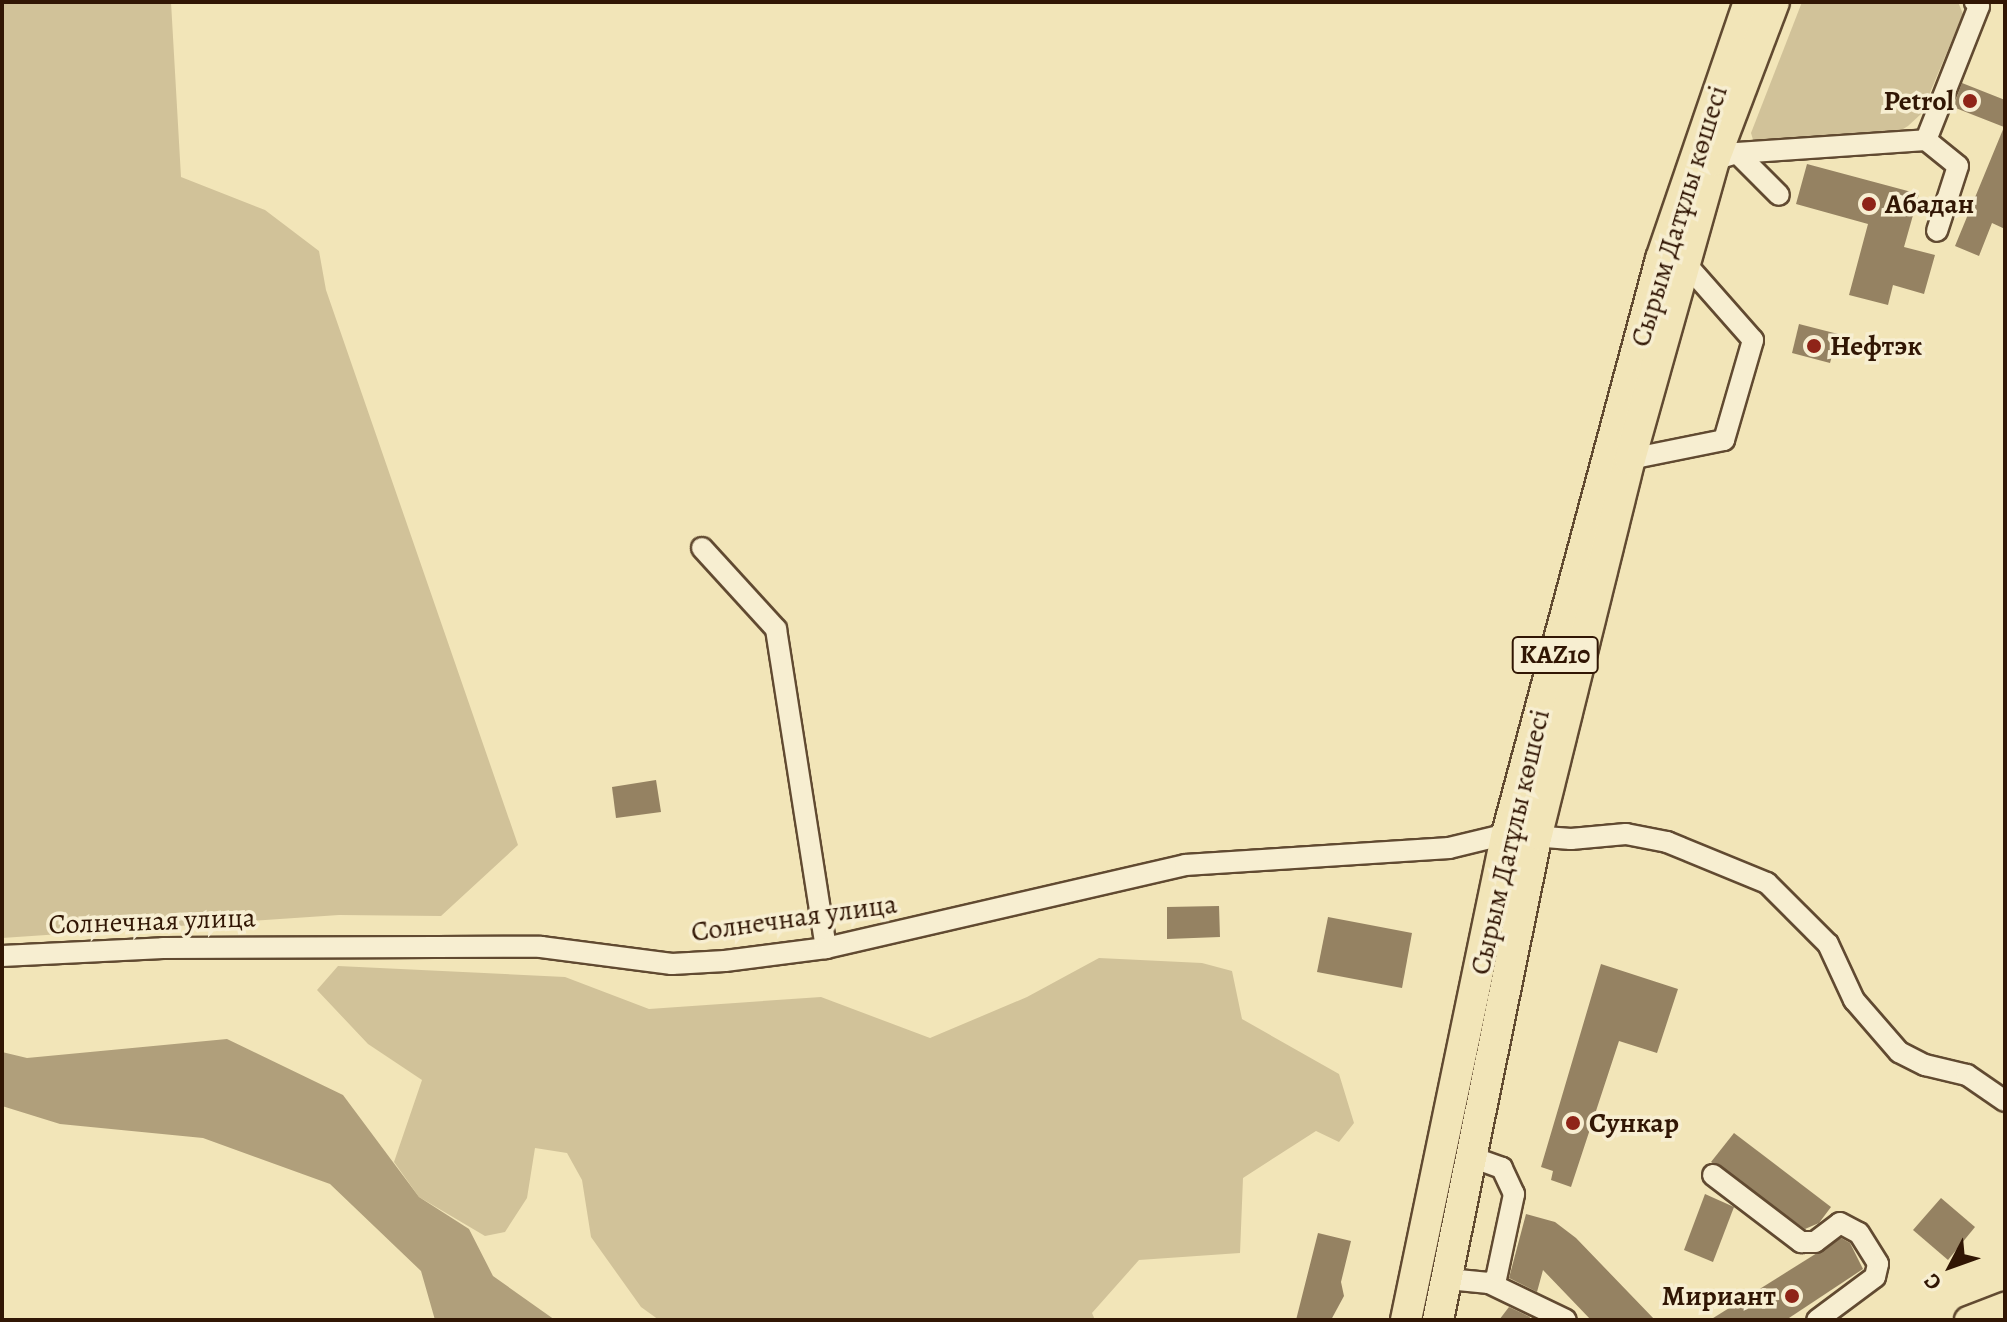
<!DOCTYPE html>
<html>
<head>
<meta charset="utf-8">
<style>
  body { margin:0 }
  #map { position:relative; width:2007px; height:1322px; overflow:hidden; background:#f2e5b8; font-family:Alegreya,serif }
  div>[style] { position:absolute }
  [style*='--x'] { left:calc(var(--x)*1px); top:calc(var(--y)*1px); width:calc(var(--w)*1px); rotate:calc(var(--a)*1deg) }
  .green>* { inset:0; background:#d1c299 }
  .water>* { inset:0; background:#b09f7b }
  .building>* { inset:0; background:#958262 }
  .roads { filter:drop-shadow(2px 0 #614a31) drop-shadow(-2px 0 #614a31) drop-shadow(0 2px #614a31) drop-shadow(0 -2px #614a31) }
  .minor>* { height:20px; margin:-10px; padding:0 10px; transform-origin:10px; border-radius:10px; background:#f7eed1 }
  .major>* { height:26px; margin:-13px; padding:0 13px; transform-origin:13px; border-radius:13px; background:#f2e5b8 }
  .highway>* { height:30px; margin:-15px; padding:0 15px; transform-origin:15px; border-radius:15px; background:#f2e5b8 }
  .dots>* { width:22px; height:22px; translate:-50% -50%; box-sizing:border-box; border:4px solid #f7eed1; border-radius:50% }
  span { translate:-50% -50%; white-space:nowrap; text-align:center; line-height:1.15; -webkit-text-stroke:7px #f7eed1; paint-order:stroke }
  .shield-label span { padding:2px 6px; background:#f7eed1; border:2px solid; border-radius:6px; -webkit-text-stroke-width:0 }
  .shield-label { font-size:26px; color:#311604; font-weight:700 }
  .poi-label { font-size:28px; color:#311604; font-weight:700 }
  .right { translate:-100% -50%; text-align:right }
  .left { translate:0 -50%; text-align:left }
  .street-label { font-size:28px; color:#311604 }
  .frame { position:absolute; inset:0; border:4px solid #311604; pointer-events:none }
  .north { position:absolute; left:1911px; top:1226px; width:80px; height:80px; -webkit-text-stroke:6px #f7eed1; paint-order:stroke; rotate:229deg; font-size:22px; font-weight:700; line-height:32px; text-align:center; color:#311604 }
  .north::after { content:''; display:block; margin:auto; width:28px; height:36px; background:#311604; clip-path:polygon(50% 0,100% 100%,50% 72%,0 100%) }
</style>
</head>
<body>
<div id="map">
  <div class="green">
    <i style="clip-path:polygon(2px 2px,171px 2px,181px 177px,265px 210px,319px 251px,326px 290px,518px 845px,441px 916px,339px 915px,2px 938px)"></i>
    <i style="clip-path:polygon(1802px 2px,1958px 2px,1963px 14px,1921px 114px,1908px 126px,1893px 135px,1754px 143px,1751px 133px)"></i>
    <i style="clip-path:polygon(1099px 958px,1202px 963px,1232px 971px,1242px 1019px,1339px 1074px,1354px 1123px,1339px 1142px,1316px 1131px,1243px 1178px,1240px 1253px,1139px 1260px,1092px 1313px,1095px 1320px,659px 1320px,641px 1307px,591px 1237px,582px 1180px,567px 1153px,535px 1148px,527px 1198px,505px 1232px,485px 1236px,419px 1197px,394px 1162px,422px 1080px,368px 1044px,317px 990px,338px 966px,565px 977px,649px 1009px,821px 997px,930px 1038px,1027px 997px)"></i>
  </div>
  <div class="water">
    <i style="clip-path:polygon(227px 1039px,343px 1095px,419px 1197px,469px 1229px,493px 1276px,555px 1320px,435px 1320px,421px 1271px,330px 1184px,203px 1138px,60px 1124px,2px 1106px,2px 1052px,27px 1058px)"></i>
  </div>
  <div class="building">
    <i style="clip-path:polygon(1962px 83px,2005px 100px,2005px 229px,1992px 223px,1979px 256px,1955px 246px,2004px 127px,1953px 107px)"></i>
    <i style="clip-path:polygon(1807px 164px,1919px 194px,1904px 247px,1935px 255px,1924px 294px,1893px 285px,1888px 305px,1849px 295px,1868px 224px,1796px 204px)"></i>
    <i style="clip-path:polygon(1799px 324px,1838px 334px,1830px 363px,1792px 353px)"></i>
    <i style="clip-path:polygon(656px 780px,661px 812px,616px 818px,612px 787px)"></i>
    <i style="clip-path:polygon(1219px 906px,1220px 937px,1167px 939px,1167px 907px)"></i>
    <i style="clip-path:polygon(1328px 917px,1412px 933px,1402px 988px,1317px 972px)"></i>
    <i style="clip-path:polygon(1601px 964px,1678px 989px,1657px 1053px,1619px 1041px,1571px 1187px,1551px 1180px,1553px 1171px,1541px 1167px)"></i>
    <i style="clip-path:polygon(1734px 1133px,1831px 1207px,1819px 1223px,1805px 1229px,1711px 1162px)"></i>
    <i style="clip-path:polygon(1705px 1194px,1734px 1207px,1713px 1262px,1684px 1250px)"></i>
    <i style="clip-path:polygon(1941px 1198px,1975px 1227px,1948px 1260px,1913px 1230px)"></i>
    <i style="clip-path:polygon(1526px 1214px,1555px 1222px,1576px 1238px,1655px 1320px,1591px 1320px,1543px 1270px,1537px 1292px,1509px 1278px)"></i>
    <i style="clip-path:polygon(1318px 1233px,1351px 1241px,1341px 1282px,1344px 1296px,1331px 1320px,1296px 1320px)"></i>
    <i style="clip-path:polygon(1841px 1238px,1850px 1243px,1863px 1269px,1786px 1320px,1710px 1320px)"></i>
    <i style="clip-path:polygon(1509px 1307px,1530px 1317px,1529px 1320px,1499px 1320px)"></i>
  </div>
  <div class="roads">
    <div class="minor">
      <i style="--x:1926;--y:140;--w:41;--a:39.1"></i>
      <i style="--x:1958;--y:166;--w:68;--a:107.9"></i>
      <i style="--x:1737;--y:153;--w:59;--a:45"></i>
      <i style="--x:1714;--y:160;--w:24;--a:-17"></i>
      <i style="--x:1737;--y:153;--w:189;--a:-3.9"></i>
      <i style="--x:1926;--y:140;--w:144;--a:-68.4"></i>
      <i style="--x:1979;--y:6;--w:6;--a:-135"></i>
      <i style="--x:1630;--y:459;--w:96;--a:-11.4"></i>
      <i style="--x:1724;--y:440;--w:104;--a:-73.8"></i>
      <i style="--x:1753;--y:340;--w:103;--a:-131.4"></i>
      <i style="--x:702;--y:548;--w:110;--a:47.6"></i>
      <i style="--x:776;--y:629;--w:323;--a:81.1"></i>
      <i style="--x:2;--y:956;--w:161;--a:-2.8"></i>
      <i style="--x:163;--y:948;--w:378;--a:-0.2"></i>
      <i style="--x:541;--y:947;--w:132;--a:7.4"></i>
      <i style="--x:672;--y:964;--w:53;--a:-3.2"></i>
      <i style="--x:725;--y:961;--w:102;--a:-7.3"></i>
      <i style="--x:826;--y:948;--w:368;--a:-13"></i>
      <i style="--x:1185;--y:865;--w:265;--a:-3.7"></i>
      <i style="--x:1449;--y:848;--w:60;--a:-13.6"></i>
      <i style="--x:1507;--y:834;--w:64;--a:4.5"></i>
      <i style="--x:1571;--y:839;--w:55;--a:-5.2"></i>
      <i style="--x:1626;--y:834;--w:42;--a:11"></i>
      <i style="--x:1667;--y:842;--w:108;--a:22.3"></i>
      <i style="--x:1767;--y:883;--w:86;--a:45"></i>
      <i style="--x:1828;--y:944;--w:62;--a:65.1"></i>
      <i style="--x:1854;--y:1000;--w:69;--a:49.1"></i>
      <i style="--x:1899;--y:1052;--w:29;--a:27"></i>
      <i style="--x:1925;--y:1065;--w:43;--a:13.4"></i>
      <i style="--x:1967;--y:1075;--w:46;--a:34.4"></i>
      <i style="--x:1713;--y:1175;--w:111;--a:37.3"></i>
      <i style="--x:1801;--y:1242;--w:14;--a:0"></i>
      <i style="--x:1815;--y:1242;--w:31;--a:-37"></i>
      <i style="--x:1840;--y:1223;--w:21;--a:28"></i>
      <i style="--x:1859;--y:1233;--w:36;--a:58"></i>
      <i style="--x:1878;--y:1264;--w:13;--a:103"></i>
      <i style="--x:1875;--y:1277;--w:72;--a:143.4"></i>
      <i style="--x:1448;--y:1279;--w:41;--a:5.6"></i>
      <i style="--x:1489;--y:1283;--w:8;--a:-30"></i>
      <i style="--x:1496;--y:1279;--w:87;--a:-78"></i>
      <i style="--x:1514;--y:1194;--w:29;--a:-115"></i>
      <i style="--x:1502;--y:1168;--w:35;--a:-160"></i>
      <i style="--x:1489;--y:1283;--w:85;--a:25.7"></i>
    </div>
    <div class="major">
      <i style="--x:1968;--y:1320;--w:40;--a:-21"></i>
    </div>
    <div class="highway">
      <i style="--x:1406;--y:1320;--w:496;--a:-78.3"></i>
      <i style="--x:1507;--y:834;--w:595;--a:-75.01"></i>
      <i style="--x:1661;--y:259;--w:272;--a:-71.1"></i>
      <i style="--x:1438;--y:1320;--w:496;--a:-78.5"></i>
      <i style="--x:1537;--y:834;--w:386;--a:-76.1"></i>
      <i style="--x:1630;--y:459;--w:311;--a:-74.3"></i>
      <i style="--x:1714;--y:160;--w:169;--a:-69.2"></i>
    </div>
  </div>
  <div class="dots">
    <i style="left:1970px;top:101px;background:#8f2418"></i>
    <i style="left:1869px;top:204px;background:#8f2418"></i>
    <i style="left:1814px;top:346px;background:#8f2418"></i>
    <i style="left:1573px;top:1123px;background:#8f2418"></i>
    <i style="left:1792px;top:1296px;background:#8f2418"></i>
  </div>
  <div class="shield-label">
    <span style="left:1555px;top:655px">KAZ10</span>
  </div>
  <div class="poi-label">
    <span class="right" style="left:1954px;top:101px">Petrol</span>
    <span class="left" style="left:1885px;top:204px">Абадан</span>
    <span class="left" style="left:1830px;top:346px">Нефтэк</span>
    <span class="left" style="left:1589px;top:1123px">Сункар</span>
    <span class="right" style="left:1776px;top:1296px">Мириант</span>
  </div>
  <div class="street-label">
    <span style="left:1679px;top:216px;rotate:-73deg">Сырым Датұлы көшесі</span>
    <span style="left:1510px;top:842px;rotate:-77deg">Сырым Датұлы көшесі</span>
    <span style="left:794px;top:918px;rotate:-8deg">Солнечная улица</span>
    <span style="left:152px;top:921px;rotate:-2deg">Солнечная улица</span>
  </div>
  <div class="frame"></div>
  <div class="north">С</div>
</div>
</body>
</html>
